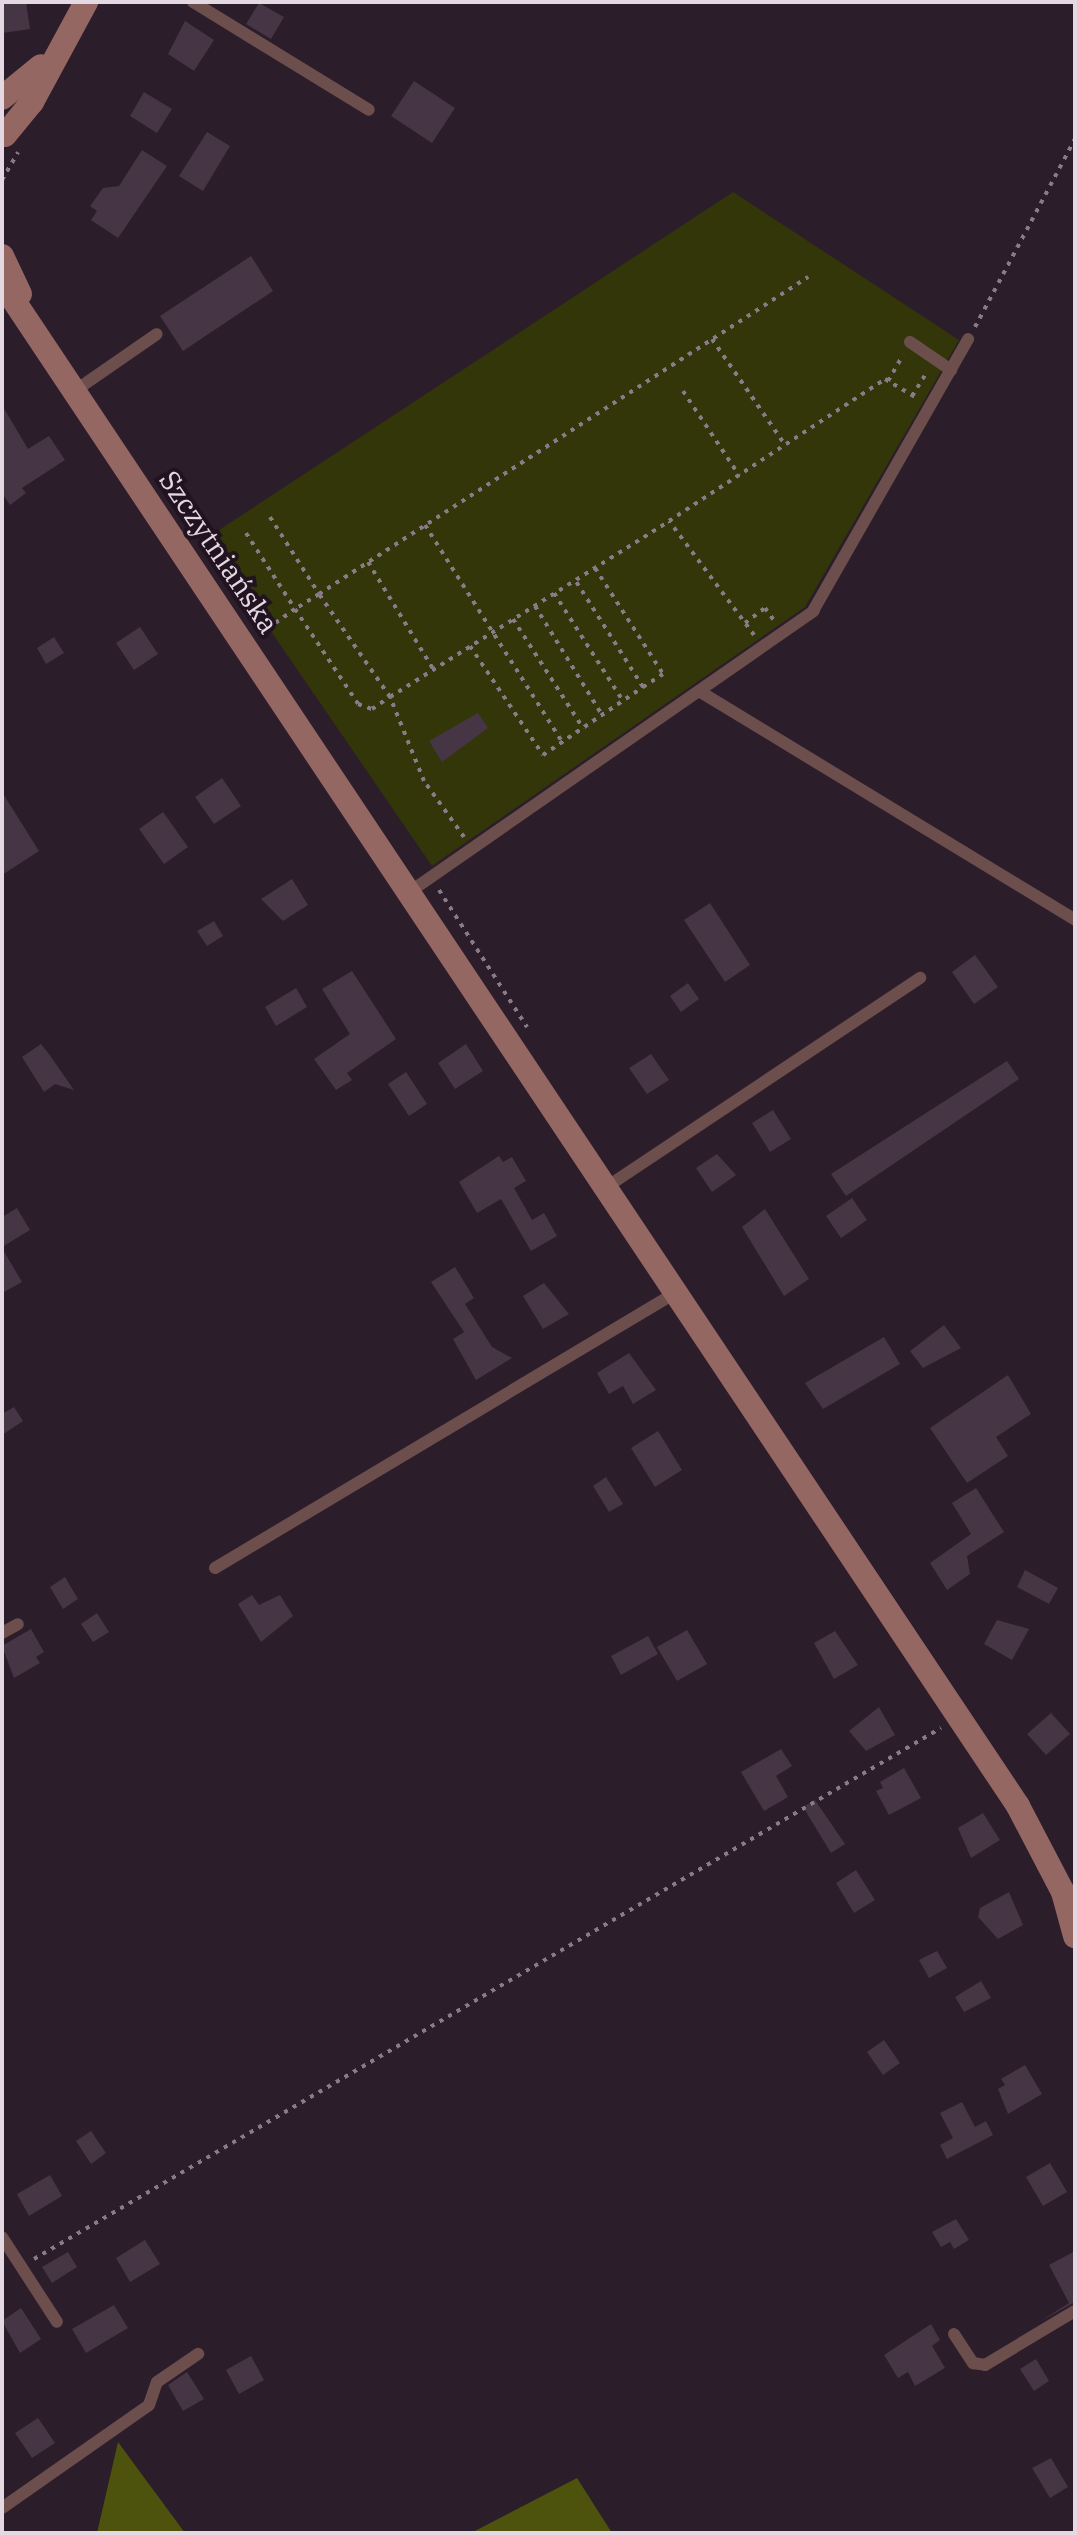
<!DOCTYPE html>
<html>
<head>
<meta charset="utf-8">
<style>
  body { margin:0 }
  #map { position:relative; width:1077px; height:2535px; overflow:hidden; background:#2c1d2b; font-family:"IBM Plex Serif",serif }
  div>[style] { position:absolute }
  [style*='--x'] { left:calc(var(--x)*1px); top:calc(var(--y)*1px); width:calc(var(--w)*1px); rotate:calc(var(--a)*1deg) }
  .green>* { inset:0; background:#323608 }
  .forest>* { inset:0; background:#4d520c }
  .building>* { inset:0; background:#463545 }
  .path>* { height:4px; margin-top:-2px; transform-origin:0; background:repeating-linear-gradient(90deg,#897c88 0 4px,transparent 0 10px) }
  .lane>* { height:12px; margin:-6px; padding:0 6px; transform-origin:6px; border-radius:6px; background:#6c4f4c }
  .secondary>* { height:24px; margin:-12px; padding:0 12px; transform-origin:12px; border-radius:12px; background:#956763 }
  span { translate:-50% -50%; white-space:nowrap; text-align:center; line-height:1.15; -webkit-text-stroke:8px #221321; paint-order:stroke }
  .street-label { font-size:28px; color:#e4d9e3 }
  .frame { position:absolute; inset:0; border:4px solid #e4d9e3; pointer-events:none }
</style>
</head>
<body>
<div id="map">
  <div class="green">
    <i style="clip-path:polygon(733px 192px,959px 340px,805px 607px,432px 866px,207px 538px)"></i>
  </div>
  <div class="forest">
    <i style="clip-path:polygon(118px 2442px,185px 2533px,97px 2533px)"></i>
    <i style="clip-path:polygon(577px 2478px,612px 2533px,471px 2533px)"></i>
  </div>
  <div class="building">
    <i style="clip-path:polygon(2px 2px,26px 2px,30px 29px,2px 33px)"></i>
    <i style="clip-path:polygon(259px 3px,284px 17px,271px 39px,246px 24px)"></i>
    <i style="clip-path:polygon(185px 21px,214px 40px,194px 71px,168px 54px)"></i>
    <i style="clip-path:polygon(414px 81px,455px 108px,432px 143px,391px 116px)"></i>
    <i style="clip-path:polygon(144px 92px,172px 109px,157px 133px,130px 116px)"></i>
    <i style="clip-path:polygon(207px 132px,230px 146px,203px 191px,179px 176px)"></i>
    <i style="clip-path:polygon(142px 150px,167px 166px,118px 238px,91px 220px,97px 211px,90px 206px,103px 188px,119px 186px)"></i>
    <i style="clip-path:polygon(251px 256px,273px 291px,183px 351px,160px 316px)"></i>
    <i style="clip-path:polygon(2px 405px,28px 449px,49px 436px,65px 460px,22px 488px,26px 493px,10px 505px,2px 493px)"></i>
    <i style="clip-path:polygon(140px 627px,158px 654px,134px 670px,116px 643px)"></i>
    <i style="clip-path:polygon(54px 637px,64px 653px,46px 664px,37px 648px)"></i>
    <i style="clip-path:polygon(478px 713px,488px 728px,442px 762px,429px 741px)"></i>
    <i style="clip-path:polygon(222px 778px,241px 806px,214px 824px,195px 797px)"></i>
    <i style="clip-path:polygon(2px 792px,39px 851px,2px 875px)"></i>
    <i style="clip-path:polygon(163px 812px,188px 847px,164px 864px,139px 829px)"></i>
    <i style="clip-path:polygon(292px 879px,308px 905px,283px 921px,261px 899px)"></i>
    <i style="clip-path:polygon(710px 903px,750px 965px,725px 982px,684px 920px)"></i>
    <i style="clip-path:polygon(214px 921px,223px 936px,207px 946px,197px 931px)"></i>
    <i style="clip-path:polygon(975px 955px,998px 987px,974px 1004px,952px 972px)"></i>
    <i style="clip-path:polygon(352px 971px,396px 1039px,347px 1073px,352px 1080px,336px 1090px,314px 1059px,350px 1034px,322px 989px)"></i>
    <i style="clip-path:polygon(688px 983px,699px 999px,681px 1012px,670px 996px)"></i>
    <i style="clip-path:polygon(296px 988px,307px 1007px,276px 1026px,265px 1007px)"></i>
    <i style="clip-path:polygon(41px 1044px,49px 1054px,74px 1090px,55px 1084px,44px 1092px,22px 1057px)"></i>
    <i style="clip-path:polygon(466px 1044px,483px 1071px,455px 1089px,438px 1063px)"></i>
    <i style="clip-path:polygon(651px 1054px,669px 1080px,647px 1094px,629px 1068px)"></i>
    <i style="clip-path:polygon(1007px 1061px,1019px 1079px,846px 1196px,831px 1174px)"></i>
    <i style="clip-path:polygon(406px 1072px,427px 1104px,409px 1116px,388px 1084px)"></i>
    <i style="clip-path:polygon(773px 1110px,791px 1139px,770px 1152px,752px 1123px)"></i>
    <i style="clip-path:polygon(717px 1154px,736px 1175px,712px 1192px,696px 1168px)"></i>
    <i style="clip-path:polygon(499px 1156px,503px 1162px,512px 1157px,526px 1181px,514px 1188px,532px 1220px,544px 1213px,557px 1236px,531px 1251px,501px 1199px,477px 1213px,459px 1182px)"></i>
    <i style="clip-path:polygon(852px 1198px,867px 1220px,841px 1238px,826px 1216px)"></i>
    <i style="clip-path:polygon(17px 1208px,30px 1230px,2px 1247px,2px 1217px)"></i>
    <i style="clip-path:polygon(765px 1209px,809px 1279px,784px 1296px,742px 1227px)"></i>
    <i style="clip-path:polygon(2px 1248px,22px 1282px,2px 1293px)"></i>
    <i style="clip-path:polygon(455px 1267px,474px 1298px,465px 1304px,492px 1347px,512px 1358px,476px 1380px,453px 1339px,464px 1332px,431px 1282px)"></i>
    <i style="clip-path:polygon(544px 1283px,569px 1314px,543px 1329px,523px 1296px)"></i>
    <i style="clip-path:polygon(944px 1325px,961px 1348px,923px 1368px,910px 1351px)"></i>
    <i style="clip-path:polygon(884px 1337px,900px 1364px,823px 1409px,805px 1383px)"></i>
    <i style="clip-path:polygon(629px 1353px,656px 1390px,633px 1404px,623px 1386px,609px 1394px,597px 1373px)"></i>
    <i style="clip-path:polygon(1008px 1375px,1031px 1414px,996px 1437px,1008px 1456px,967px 1483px,930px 1428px)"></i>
    <i style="clip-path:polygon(14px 1407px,23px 1421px,2px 1435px,2px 1414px)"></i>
    <i style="clip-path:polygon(658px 1431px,682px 1470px,655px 1487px,631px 1448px)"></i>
    <i style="clip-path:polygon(606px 1477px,623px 1504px,609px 1512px,593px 1486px)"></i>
    <i style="clip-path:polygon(976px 1488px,1004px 1532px,967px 1556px,970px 1574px,947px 1590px,930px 1563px,971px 1534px,952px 1503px)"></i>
    <i style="clip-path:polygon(1025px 1570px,1058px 1588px,1049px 1604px,1017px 1587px)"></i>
    <i style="clip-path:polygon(65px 1577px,78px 1599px,63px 1609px,50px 1587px)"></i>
    <i style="clip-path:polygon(252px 1595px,259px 1605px,280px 1595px,293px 1616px,261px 1642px,238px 1604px)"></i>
    <i style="clip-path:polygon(97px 1613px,109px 1632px,93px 1642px,81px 1624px)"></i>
    <i style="clip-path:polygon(997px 1620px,1029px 1629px,1012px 1660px,984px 1644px)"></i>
    <i style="clip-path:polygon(31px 1629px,44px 1652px,36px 1657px,40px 1663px,14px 1678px,2px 1646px)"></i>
    <i style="clip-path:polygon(687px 1630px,707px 1664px,677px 1681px,657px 1647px)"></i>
    <i style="clip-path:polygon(835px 1631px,858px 1665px,834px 1679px,814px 1643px)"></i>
    <i style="clip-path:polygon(648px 1636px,658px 1654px,621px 1675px,611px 1656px)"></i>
    <i style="clip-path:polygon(879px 1707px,895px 1735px,866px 1751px,849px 1731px)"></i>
    <i style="clip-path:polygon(1051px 1713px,1070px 1734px,1046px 1755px,1027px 1734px)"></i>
    <i style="clip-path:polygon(781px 1749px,792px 1766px,776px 1776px,788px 1797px,764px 1811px,741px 1772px)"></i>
    <i style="clip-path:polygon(904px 1768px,921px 1798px,889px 1815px,876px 1791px,883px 1788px,880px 1782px)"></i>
    <i style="clip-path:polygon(815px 1800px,845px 1844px,831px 1853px,803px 1807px)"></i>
    <i style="clip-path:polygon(983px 1813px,1000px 1840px,971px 1858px,958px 1828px)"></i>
    <i style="clip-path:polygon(856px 1870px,875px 1900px,854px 1913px,836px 1883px)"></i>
    <i style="clip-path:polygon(1009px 1892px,1023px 1925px,998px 1939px,978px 1917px,980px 1908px)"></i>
    <i style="clip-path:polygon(937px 1951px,947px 1968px,929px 1978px,919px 1960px)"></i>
    <i style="clip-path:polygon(981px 1981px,991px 1998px,964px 2012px,955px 1997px)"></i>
    <i style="clip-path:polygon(884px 2040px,900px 2063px,883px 2075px,867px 2052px)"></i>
    <i style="clip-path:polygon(1025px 2065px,1042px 2094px,1008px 2114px,998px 2089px,1005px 2085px,1001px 2079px)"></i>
    <i style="clip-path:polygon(962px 2102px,975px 2127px,986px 2121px,993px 2135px,947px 2159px,940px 2145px,953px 2138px,940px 2113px)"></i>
    <i style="clip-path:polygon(91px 2131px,106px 2153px,91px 2164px,76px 2141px)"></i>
    <i style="clip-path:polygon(1050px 2163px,1067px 2192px,1043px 2206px,1026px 2177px)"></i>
    <i style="clip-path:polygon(50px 2175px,62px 2196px,29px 2216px,17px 2194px)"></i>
    <i style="clip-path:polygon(956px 2219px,969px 2240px,954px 2249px,950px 2242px,941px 2247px,932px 2232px)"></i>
    <i style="clip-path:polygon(145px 2240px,160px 2264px,130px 2282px,116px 2258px)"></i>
    <i style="clip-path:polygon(1075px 2251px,1075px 2302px,1039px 2322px,1069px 2303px,1049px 2265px)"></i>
    <i style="clip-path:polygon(68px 2252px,77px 2267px,52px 2283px,42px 2267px)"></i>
    <i style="clip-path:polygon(114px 2305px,128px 2328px,86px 2353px,72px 2329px)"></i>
    <i style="clip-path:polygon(21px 2308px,41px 2339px,20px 2353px,2px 2321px)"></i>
    <i style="clip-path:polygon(931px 2324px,940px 2340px,932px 2346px,945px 2368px,915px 2386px,908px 2372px,898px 2378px,884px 2355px)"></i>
    <i style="clip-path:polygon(251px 2356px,264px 2380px,239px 2394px,226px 2370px)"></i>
    <i style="clip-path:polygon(1036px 2359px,1049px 2381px,1034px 2391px,1020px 2369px)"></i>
    <i style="clip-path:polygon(187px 2372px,204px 2399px,183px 2411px,168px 2385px)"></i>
    <i style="clip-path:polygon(38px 2418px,55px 2443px,32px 2458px,15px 2433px)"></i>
    <i style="clip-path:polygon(1051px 2458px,1068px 2487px,1050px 2498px,1032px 2468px)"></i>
  </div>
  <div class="path">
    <i style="--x:2;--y:180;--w:32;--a:-60"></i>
    <i style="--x:975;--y:327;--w:213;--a:-62"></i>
    <i style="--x:712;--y:339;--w:129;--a:55.4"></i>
    <i style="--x:888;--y:381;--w:30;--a:-60"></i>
    <i style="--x:683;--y:391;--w:101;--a:56.3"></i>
    <i style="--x:912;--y:396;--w:28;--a:-58"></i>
    <i style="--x:270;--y:517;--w:91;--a:57.5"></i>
    <i style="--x:319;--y:594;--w:28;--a:148"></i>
    <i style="--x:295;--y:609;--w:114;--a:56.4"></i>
    <i style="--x:358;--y:704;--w:15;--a:20"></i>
    <i style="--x:372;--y:709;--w:22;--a:-34"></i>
    <i style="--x:390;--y:697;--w:125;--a:-124.6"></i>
    <i style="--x:319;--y:594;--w:583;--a:-32.95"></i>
    <i style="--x:425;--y:525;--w:257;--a:57.7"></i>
    <i style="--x:246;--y:533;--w:90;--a:57.2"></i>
    <i style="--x:295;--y:609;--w:43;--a:144.5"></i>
    <i style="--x:368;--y:562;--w:125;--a:58.7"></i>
    <i style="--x:595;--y:568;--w:126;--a:57.3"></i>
    <i style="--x:663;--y:674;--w:24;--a:147"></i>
    <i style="--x:554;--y:593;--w:128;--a:57.4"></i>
    <i style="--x:535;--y:606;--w:128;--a:58.4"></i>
    <i style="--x:513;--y:619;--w:130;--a:57.3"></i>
    <i style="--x:745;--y:623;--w:25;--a:-37"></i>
    <i style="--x:765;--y:608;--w:17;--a:54"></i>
    <i style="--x:754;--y:635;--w:142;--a:-126.7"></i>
    <i style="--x:669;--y:521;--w:258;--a:-33.3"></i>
    <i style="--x:885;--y:379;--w:39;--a:31"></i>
    <i style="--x:470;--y:646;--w:131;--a:56.2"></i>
    <i style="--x:543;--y:755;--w:121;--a:-34.2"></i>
    <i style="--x:643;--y:687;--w:127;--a:-122.4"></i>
    <i style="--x:464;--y:837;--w:69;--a:-125.5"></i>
    <i style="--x:424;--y:781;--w:91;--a:-112"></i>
    <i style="--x:390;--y:697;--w:330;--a:-32.2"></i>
    <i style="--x:439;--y:890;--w:163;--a:57.3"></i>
    <i style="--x:34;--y:2259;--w:1051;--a:-30.35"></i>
  </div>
  <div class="lane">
    <i style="--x:193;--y:2;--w:206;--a:31.5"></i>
    <i style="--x:910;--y:342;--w:50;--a:34.3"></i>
    <i style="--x:76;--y:390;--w:98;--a:-34.7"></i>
    <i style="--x:699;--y:691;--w:440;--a:31.3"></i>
    <i style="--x:408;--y:893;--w:494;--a:-34.8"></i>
    <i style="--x:813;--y:611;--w:313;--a:-60.3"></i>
    <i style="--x:605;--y:1188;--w:379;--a:-33.7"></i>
    <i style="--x:215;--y:1568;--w:536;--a:-30.87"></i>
    <i style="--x:2;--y:1633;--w:18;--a:-29"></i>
    <i style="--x:2;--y:2237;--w:101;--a:57.1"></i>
    <i style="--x:954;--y:2334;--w:35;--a:57"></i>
    <i style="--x:973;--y:2363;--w:12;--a:9"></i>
    <i style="--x:985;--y:2365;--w:105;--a:-31"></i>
    <i style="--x:2;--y:2508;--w:179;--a:-35"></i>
    <i style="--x:149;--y:2405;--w:24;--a:-71"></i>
    <i style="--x:157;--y:2382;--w:50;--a:-34.3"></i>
  </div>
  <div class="secondary">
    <i style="--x:2;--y:98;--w:50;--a:-39.4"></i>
    <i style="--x:5;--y:135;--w:43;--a:-50.7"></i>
    <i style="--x:32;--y:102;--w:114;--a:-61.6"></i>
    <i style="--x:2;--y:256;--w:42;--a:64.7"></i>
    <i style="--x:2;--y:283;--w:1831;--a:56.29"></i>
    <i style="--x:1018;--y:1806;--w:97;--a:62.4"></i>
    <i style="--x:1063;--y:1892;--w:46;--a:74.7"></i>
  </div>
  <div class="street-label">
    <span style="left:219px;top:552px;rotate:56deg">Szczytniańska</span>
  </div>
  <div class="frame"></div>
</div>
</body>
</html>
